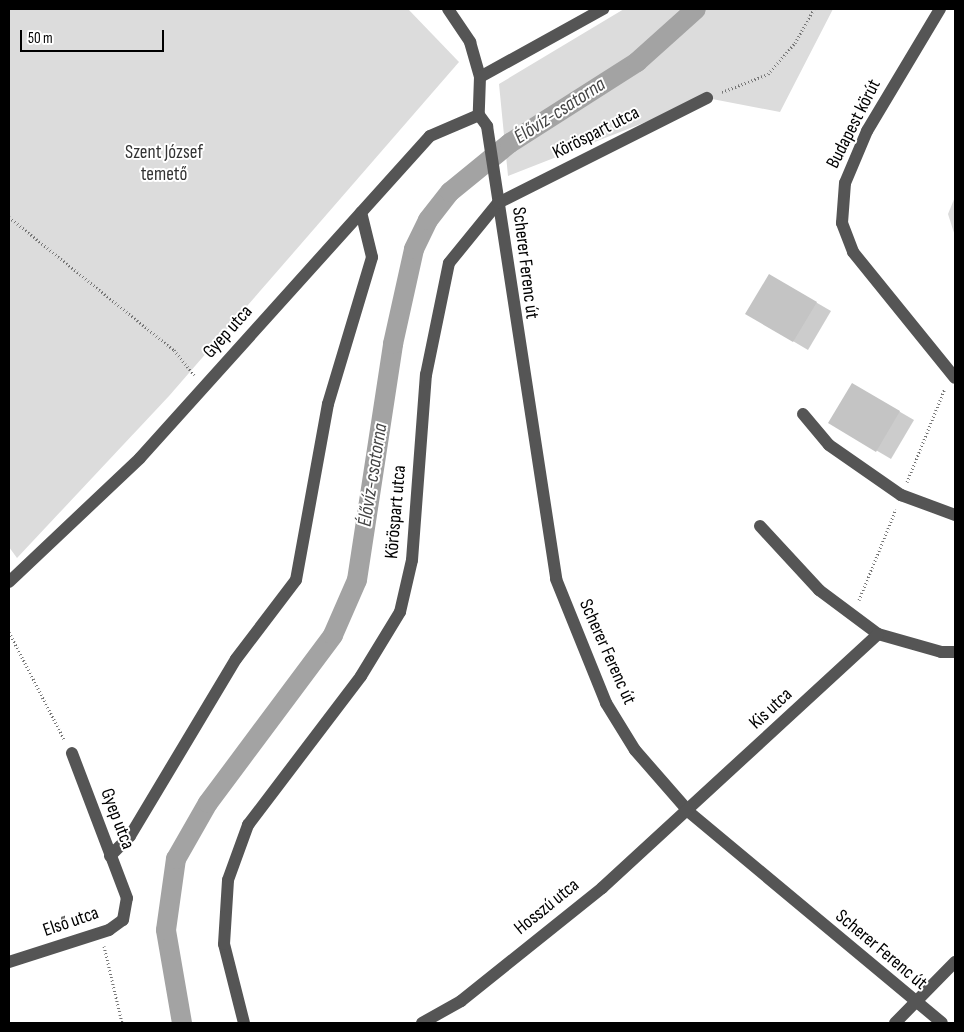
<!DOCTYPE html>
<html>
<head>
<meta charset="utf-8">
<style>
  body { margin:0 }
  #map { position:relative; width:964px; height:1032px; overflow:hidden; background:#fff; font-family:"Sofia Sans Condensed",sans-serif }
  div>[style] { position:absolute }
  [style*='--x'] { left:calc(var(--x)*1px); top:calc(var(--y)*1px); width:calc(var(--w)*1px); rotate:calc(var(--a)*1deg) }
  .green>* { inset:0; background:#dcdcdc }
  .shadow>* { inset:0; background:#0003 }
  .canal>* { height:20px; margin:-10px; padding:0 10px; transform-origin:10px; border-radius:10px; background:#a3a3a3 }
  .building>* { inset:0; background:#c4c4c4 }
  .path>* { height:3px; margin-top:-1.5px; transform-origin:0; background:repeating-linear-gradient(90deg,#777 0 1px,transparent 0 3.5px) }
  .minor>* { height:12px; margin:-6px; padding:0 6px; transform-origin:6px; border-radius:6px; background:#555 }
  span { translate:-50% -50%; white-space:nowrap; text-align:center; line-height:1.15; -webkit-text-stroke:4px #fff; paint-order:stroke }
  .street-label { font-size:19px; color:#000 }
  .park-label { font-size:19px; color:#333 }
  .water-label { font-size:20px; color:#444; font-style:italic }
  .frame { position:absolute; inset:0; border:10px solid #000; pointer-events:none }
  .scale { position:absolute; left:20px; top:30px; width:144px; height:22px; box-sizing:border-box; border:2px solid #000; border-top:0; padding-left:6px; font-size:15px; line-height:18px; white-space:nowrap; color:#000; -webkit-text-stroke:4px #fff; paint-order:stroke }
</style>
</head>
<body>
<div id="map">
  <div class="green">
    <i style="clip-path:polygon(9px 9px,408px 9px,459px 62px,169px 396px,17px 558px,9px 547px)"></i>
    <i style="clip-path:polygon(624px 9px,833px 9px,780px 112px,707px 98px,508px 176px,499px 84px)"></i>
    <i style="clip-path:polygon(955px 197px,955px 236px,948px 214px)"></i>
  </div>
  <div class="shadow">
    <i style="clip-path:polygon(769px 275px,831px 311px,808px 350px,747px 314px)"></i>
    <i style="clip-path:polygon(852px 384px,914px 420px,891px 459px,830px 423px)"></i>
  </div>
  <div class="canal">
    <i style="--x:182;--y:1023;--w:94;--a:-99.8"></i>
    <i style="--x:166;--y:930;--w:72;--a:-82"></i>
    <i style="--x:176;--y:859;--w:64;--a:-60.3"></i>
    <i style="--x:208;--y:803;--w:209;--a:-53.3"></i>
    <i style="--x:333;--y:635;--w:60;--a:-66.4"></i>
    <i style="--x:357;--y:580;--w:239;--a:-81.3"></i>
    <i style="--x:393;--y:344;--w:97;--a:-77.5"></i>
    <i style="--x:414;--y:249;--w:32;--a:-64"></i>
    <i style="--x:428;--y:220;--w:36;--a:-52"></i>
    <i style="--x:450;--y:192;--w:77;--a:-39.2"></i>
    <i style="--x:510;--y:143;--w:151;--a:-32.5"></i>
    <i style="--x:637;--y:62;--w:79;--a:-41.9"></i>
  </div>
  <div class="building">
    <i style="clip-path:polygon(769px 274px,817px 302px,793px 342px,745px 314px)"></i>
    <i style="clip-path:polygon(852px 383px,900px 411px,876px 452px,828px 423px)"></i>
  </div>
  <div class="path">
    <i style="--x:722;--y:92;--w:49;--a:-21.4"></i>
    <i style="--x:768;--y:74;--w:41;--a:-48.9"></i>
    <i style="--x:795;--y:43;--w:39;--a:-61"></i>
    <i style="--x:9;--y:217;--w:212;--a:38.9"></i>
    <i style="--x:174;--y:350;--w:32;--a:51"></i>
    <i style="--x:907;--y:482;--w:101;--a:-68"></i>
    <i style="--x:859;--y:600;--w:98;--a:-67.9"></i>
    <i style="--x:9;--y:632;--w:120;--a:62.8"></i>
    <i style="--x:104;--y:946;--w:79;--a:76.8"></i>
  </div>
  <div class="minor">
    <i style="--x:448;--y:9;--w:40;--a:56"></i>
    <i style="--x:470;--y:42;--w:36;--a:74"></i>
    <i style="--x:480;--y:77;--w:38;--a:92"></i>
    <i style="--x:479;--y:115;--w:14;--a:54"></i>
    <i style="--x:487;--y:126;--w:458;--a:81.3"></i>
    <i style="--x:556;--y:579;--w:134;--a:68"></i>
    <i style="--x:606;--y:703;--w:55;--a:58.3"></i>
    <i style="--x:635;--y:750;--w:82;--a:48.9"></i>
    <i style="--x:689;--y:812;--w:329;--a:39.8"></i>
    <i style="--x:940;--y:9;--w:142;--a:120.9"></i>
    <i style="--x:867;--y:131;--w:56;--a:112.9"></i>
    <i style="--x:845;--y:183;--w:40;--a:94.3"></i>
    <i style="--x:842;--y:223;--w:31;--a:69"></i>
    <i style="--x:853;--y:252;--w:162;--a:51"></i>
    <i style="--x:480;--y:77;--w:141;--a:-28.9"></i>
    <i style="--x:803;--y:414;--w:40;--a:50"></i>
    <i style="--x:829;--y:445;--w:88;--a:34.8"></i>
    <i style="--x:901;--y:495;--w:58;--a:20.3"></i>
    <i style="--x:760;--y:526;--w:87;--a:47.3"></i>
    <i style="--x:819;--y:590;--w:74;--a:36.7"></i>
    <i style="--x:878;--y:634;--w:66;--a:15.9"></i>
    <i style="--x:941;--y:652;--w:14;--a:0"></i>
    <i style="--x:9;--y:582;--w:180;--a:-43.4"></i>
    <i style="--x:140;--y:458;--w:433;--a:-48"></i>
    <i style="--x:430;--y:136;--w:53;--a:-23.2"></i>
    <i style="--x:110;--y:856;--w:28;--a:-45"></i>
    <i style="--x:130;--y:836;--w:206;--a:-59.1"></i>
    <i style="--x:236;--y:659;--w:99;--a:-52.8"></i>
    <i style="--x:296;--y:580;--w:179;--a:-79.7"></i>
    <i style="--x:328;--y:404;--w:153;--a:-73.3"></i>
    <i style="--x:372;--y:257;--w:46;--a:-103.7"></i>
    <i style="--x:9;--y:962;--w:105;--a:-17.7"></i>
    <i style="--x:109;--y:930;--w:17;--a:-36"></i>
    <i style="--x:123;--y:920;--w:22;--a:-80"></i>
    <i style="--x:127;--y:898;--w:155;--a:-110.8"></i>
    <i style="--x:244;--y:1023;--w:81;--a:-104.2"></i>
    <i style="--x:224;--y:944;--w:64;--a:-86.4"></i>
    <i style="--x:228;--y:880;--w:59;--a:-70"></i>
    <i style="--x:248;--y:825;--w:187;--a:-52.8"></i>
    <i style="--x:361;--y:676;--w:75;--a:-58.6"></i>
    <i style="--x:400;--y:612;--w:53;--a:-77"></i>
    <i style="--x:412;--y:560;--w:186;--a:-85.7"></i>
    <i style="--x:426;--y:375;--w:114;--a:-78.4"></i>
    <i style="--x:449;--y:263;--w:77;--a:-50.8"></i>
    <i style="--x:498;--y:203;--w:234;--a:-26.7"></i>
    <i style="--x:422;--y:1023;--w:45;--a:-29.4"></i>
    <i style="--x:461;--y:1001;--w:181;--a:-38.7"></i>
    <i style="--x:602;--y:888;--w:375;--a:-42.6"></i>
    <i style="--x:895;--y:1023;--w:86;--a:-45.5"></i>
  </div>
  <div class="street-label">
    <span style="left:854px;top:124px;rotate:-63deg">Budapest körút</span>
    <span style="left:596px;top:133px;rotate:-27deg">Köröspart utca</span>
    <span style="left:525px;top:263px;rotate:83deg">Scherer Ferenc út</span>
    <span style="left:228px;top:332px;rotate:-48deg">Gyep utca</span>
    <span style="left:396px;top:512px;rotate:-85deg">Köröspart utca</span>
    <span style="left:607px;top:652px;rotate:66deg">Scherer Ferenc út</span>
    <span style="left:771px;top:709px;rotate:-43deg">Kis utca</span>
    <span style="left:117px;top:819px;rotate:69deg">Gyep utca</span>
    <span style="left:547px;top:907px;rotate:-39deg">Hosszú utca</span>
    <span style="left:71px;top:922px;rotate:-19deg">Első utca</span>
    <span style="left:881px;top:950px;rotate:40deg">Scherer Ferenc út</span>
  </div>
  <div class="park-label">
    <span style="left:164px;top:164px">Szent József<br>temető</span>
  </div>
  <div class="water-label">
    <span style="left:560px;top:111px;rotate:-33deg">Élővíz-csatorna</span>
    <span style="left:373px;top:475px;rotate:-81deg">Élővíz-csatorna</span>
  </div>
  <div class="frame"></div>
  <div class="scale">50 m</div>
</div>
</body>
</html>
